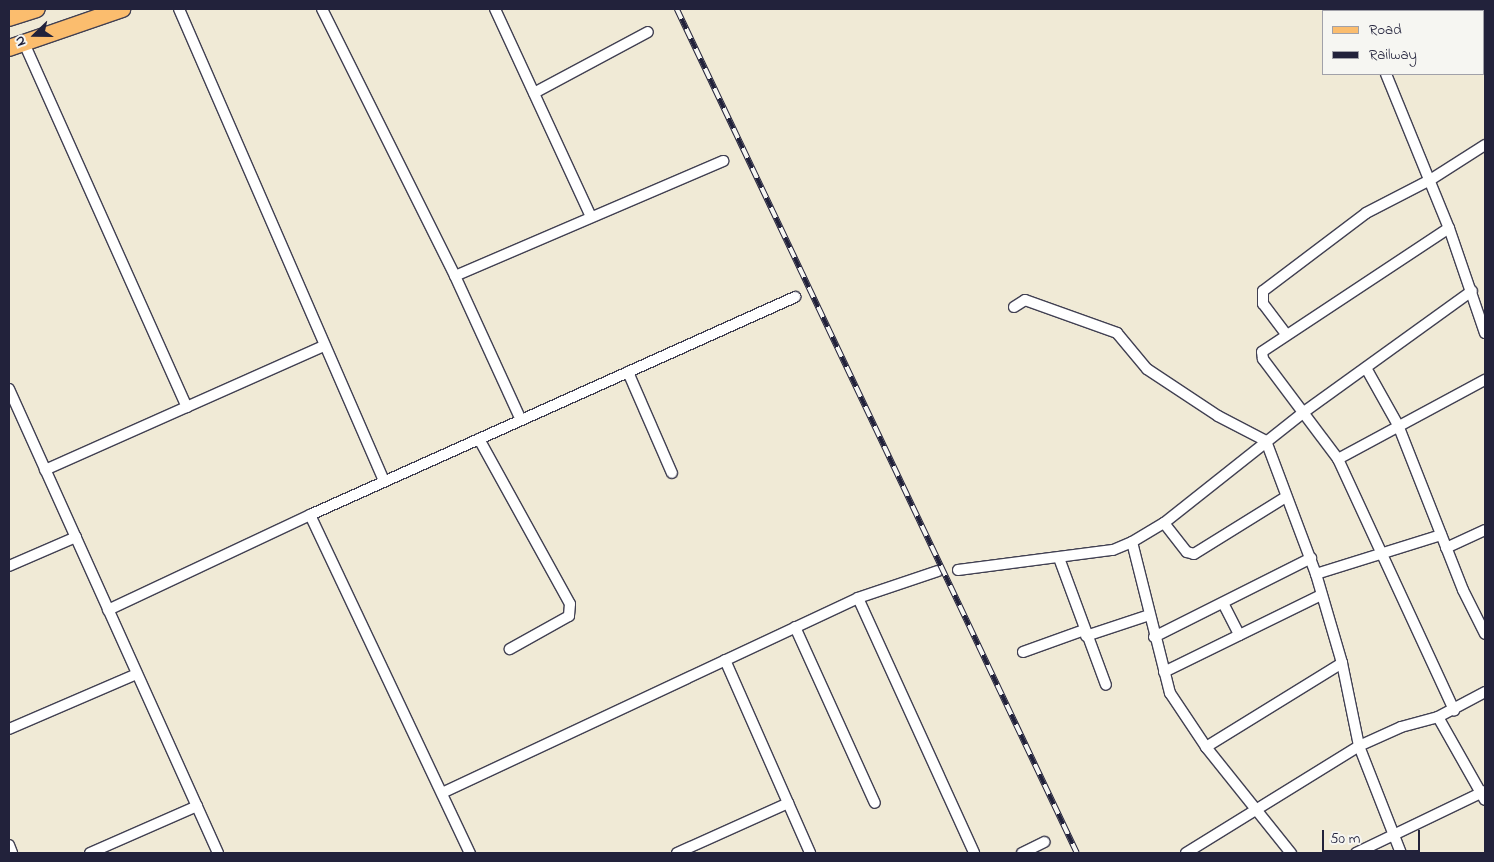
<!DOCTYPE html>
<html>
<head>
<meta charset="utf-8">
<style>
  body { margin:0 }
  #map { position:relative; width:1494px; height:862px; overflow:hidden; background:#f0ead6; font-family:"Indie Flower",sans-serif }
  div>[style] { position:absolute }
  [style*='--x'] { left:calc(var(--x)*1px); top:calc(var(--y)*1px); width:calc(var(--w)*1px); rotate:calc(var(--a)*1deg) }
  .roads { filter:drop-shadow(1px 0 #414052) drop-shadow(-1px 0 #414052) drop-shadow(0 1px #414052) drop-shadow(0 -1px #414052) }
  .street>* { height:10px; margin:-5px; padding:0 5px; transform-origin:5px; border-radius:5px; background:#fff }
  .primary>* { height:16px; margin:-8px; padding:0 8px; transform-origin:8px; border-radius:8px; background:#fbbd6e }
  .rail>* { height:5.5px; margin-top:-2.75px; transform-origin:0; background:repeating-linear-gradient(90deg,#f6f6f2 0 11px,#22223b 0 22px); box-sizing:border-box; border-block:1px solid #22223b }
  span { translate:-50% -50%; white-space:nowrap; text-align:center; line-height:1.15; -webkit-text-stroke:4px #f6f6f2; paint-order:stroke }
  .frame { position:absolute; inset:0; border:10px solid #22223b; pointer-events:none }
  .legend { position:absolute; left:1322px; top:10px; width:162px; height:65px; box-sizing:border-box; background:#f6f6f2; border:1px solid #a1a1a9; margin:0; padding:6px 9px; list-style:none; font-size:15px; color:#22223b }
  .legend li { display:flex; align-items:center; gap:10px; height:25px }
  .legend b { width:25px; border:1px solid #a1a1a9 }
  .north { position:absolute; left:10px; top:10px; width:50px; height:50px; -webkit-text-stroke:4px #f6f6f2; paint-order:stroke; rotate:248deg; font-size:14px; font-weight:700; line-height:20px; text-align:center; color:#22223b }
  .north::after { content:''; display:block; margin:auto; width:18px; height:22px; background:#22223b; clip-path:polygon(50% 0,100% 100%,50% 72%,0 100%) }
  .scale { position:absolute; left:1322px; top:830px; width:98px; height:22px; box-sizing:border-box; border:2px solid #22223b; border-top:0; padding-left:6px; font-size:15px; line-height:18px; white-space:nowrap; color:#22223b; -webkit-text-stroke:4px #f6f6f2; paint-order:stroke }
</style>
</head>
<body>
<div id="map">
  <div class="roads">
    <div class="street">
      <i style="--x:179;--y:9;--w:515;--a:66.52"></i>
      <i style="--x:322;--y:9;--w:298;--a:63.5"></i>
      <i style="--x:455;--y:276;--w:158;--a:65.4"></i>
      <i style="--x:495;--y:9;--w:229;--a:65.2"></i>
      <i style="--x:1358;--y:9;--w:2;--a:63"></i>
      <i style="--x:1463;--y:9;--w:2;--a:63"></i>
      <i style="--x:24;--y:43;--w:399;--a:65.9"></i>
      <i style="--x:1483;--y:54;--w:5;--a:68"></i>
      <i style="--x:1386;--y:74;--w:166;--a:67.8"></i>
      <i style="--x:1449;--y:228;--w:111;--a:71.1"></i>
      <i style="--x:534;--y:93;--w:129;--a:-28.2"></i>
      <i style="--x:1449;--y:228;--w:224;--a:146.5"></i>
      <i style="--x:1262;--y:352;--w:7;--a:82"></i>
      <i style="--x:1263;--y:359;--w:125;--a:53.1"></i>
      <i style="--x:1338;--y:459;--w:277;--a:65.2"></i>
      <i style="--x:455;--y:276;--w:292;--a:-23.2"></i>
      <i style="--x:1014;--y:307;--w:13;--a:-32"></i>
      <i style="--x:1025;--y:300;--w:98;--a:19.7"></i>
      <i style="--x:1117;--y:333;--w:47;--a:50.2"></i>
      <i style="--x:1147;--y:369;--w:85;--a:33.5"></i>
      <i style="--x:1218;--y:416;--w:54;--a:27.5"></i>
      <i style="--x:1266;--y:441;--w:142;--a:69.4"></i>
      <i style="--x:1316;--y:574;--w:93;--a:73.7"></i>
      <i style="--x:1342;--y:663;--w:85;--a:78.4"></i>
      <i style="--x:1359;--y:746;--w:115;--a:68.6"></i>
      <i style="--x:1286;--y:334;--w:38;--a:-127"></i>
      <i style="--x:1263;--y:304;--w:13;--a:-90"></i>
      <i style="--x:1263;--y:291;--w:129;--a:-37.1"></i>
      <i style="--x:1366;--y:213;--w:72;--a:-27.3"></i>
      <i style="--x:1430;--y:180;--w:65;--a:-32.5"></i>
      <i style="--x:1366;--y:368;--w:65;--a:60.7"></i>
      <i style="--x:1398;--y:425;--w:177;--a:68.5"></i>
      <i style="--x:1463;--y:590;--w:49;--a:63.4"></i>
      <i style="--x:628;--y:372;--w:110;--a:66.5"></i>
      <i style="--x:9;--y:389;--w:509;--a:65.75"></i>
      <i style="--x:479;--y:439;--w:188;--a:61.1"></i>
      <i style="--x:570;--y:604;--w:12;--a:95"></i>
      <i style="--x:569;--y:616;--w:68;--a:150.8"></i>
      <i style="--x:1338;--y:459;--w:167;--a:-28.3"></i>
      <i style="--x:45;--y:470;--w:304;--a:-24"></i>
      <i style="--x:310;--y:515;--w:374;--a:64.7"></i>
      <i style="--x:1164;--y:523;--w:37;--a:52"></i>
      <i style="--x:1187;--y:552;--w:7;--a:16"></i>
      <i style="--x:1194;--y:554;--w:108;--a:-31.8"></i>
      <i style="--x:1132;--y:542;--w:156;--a:75.9"></i>
      <i style="--x:1170;--y:693;--w:65;--a:56.3"></i>
      <i style="--x:1206;--y:747;--w:136;--a:51.3"></i>
      <i style="--x:1446;--y:548;--w:43;--a:-24.8"></i>
      <i style="--x:1059;--y:558;--w:135;--a:69.7"></i>
      <i style="--x:9;--y:566;--w:73;--a:-23.4"></i>
      <i style="--x:958;--y:570;--w:156;--a:-7.4"></i>
      <i style="--x:1113;--y:550;--w:21;--a:-23"></i>
      <i style="--x:1132;--y:542;--w:37;--a:-31"></i>
      <i style="--x:1164;--y:523;--w:179;--a:-38.4"></i>
      <i style="--x:1304;--y:412;--w:207;--a:-35.8"></i>
      <i style="--x:1316;--y:574;--w:131;--a:-17.3"></i>
      <i style="--x:858;--y:598;--w:280;--a:65.5"></i>
      <i style="--x:1223;--y:603;--w:36;--a:63"></i>
      <i style="--x:108;--y:610;--w:223;--a:-25.2"></i>
      <i style="--x:310;--y:515;--w:532;--a:-24.2"></i>
      <i style="--x:795;--y:627;--w:193;--a:65.6"></i>
      <i style="--x:1086;--y:636;--w:66;--a:-18.4"></i>
      <i style="--x:1154;--y:637;--w:176;--a:-26.7"></i>
      <i style="--x:1023;--y:652;--w:65;--a:-19.8"></i>
      <i style="--x:725;--y:660;--w:211;--a:66.2"></i>
      <i style="--x:1164;--y:672;--w:175;--a:-26.1"></i>
      <i style="--x:1438;--y:717;--w:95;--a:60.5"></i>
      <i style="--x:9;--y:729;--w:139;--a:-23.3"></i>
      <i style="--x:1206;--y:747;--w:160;--a:-31.7"></i>
      <i style="--x:442;--y:793;--w:459;--a:-25.1"></i>
      <i style="--x:858;--y:598;--w:84;--a:-18.6"></i>
      <i style="--x:9;--y:845;--w:9;--a:69"></i>
      <i style="--x:90;--y:853;--w:117;--a:-23.7"></i>
      <i style="--x:677;--y:853;--w:122;--a:-24.2"></i>
      <i style="--x:1022;--y:853;--w:25;--a:-26"></i>
      <i style="--x:1186;--y:853;--w:203;--a:-31.7"></i>
      <i style="--x:1359;--y:746;--w:46;--a:-24.3"></i>
      <i style="--x:1401;--y:727;--w:38;--a:-15"></i>
      <i style="--x:1438;--y:717;--w:53;--a:-28"></i>
      <i style="--x:1356;--y:853;--w:143;--a:-25.7"></i>
    </div>
    <div class="primary">
      <i style="--x:9;--y:18;--w:29;--a:-18"></i>
      <i style="--x:9;--y:48;--w:120;--a:-19"></i>
    </div>
  </div>
  <div class="rail">
    <i style="--x:677;--y:9;--w:934;--a:64.64"></i>
  </div>
  <div class="frame"></div>
  <ul class="legend">
  <li><b style="height:6px;background:#fbbd6e"></b>Road</li>
  <li><b style="height:6px;background:#22223b"></b>Railway</li>
  </ul>
  <div class="north">N</div>
  <div class="scale">50 m</div>
</div>
</body>
</html>
